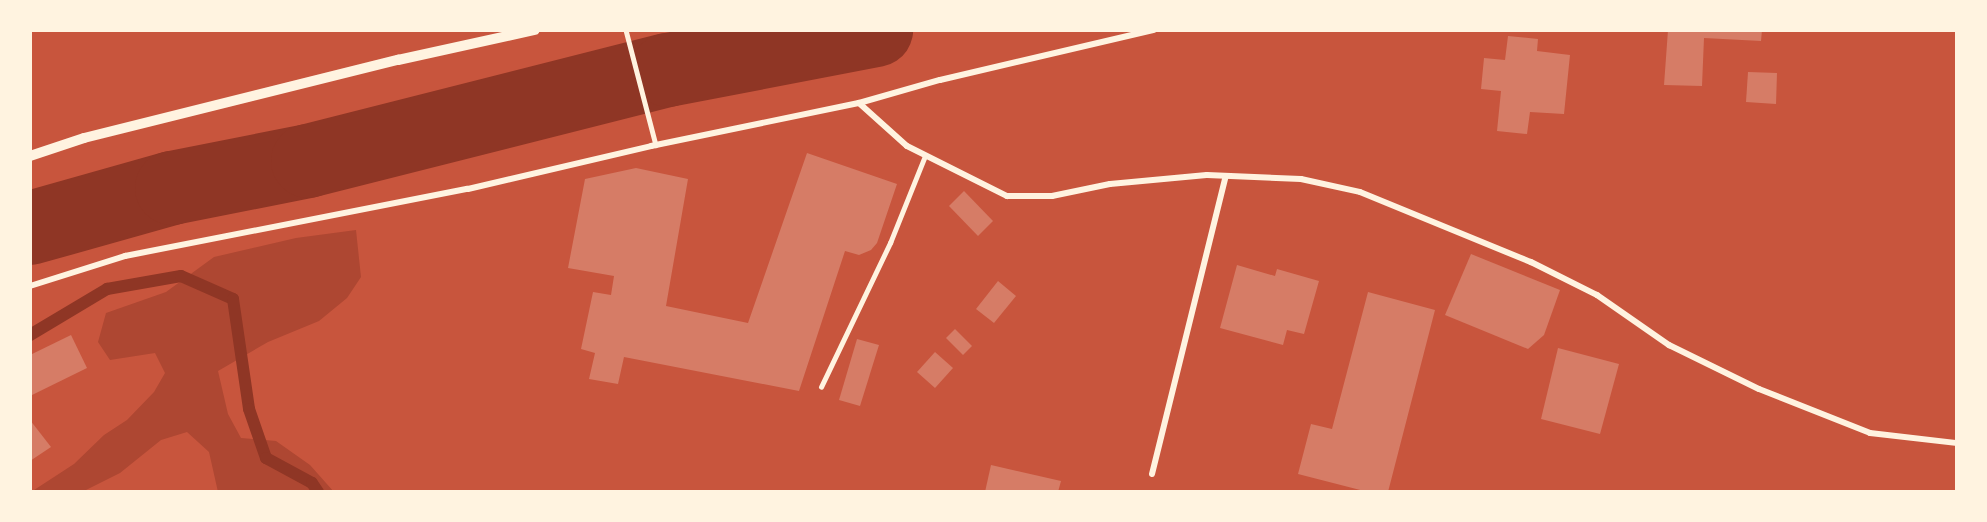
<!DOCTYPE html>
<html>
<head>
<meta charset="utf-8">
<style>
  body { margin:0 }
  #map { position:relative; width:1987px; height:522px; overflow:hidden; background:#c8553d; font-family:Figtree,sans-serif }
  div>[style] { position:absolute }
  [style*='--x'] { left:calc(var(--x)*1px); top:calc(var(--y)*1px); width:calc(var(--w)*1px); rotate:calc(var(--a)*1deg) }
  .green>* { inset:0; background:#ae4732 }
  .stream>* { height:12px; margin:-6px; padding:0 6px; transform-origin:6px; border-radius:6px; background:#8f3625 }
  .river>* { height:74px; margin:-37px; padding:0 37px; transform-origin:37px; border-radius:37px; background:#8f3625 }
  .building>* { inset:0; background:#d67c66 }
  .service>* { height:4.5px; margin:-2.25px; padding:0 2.25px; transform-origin:2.25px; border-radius:2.25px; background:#fff3e0 }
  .minor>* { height:6px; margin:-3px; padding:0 3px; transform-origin:3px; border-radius:3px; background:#fff3e0 }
  .tertiary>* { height:10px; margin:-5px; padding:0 5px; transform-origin:5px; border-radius:5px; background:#fff3e0 }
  span { translate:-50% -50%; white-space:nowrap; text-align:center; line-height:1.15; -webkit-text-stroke:5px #fff3e0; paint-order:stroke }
  .frame { position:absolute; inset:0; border:32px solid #fff3e0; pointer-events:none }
</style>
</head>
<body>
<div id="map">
  <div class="green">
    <i style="clip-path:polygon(356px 230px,361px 277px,347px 298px,319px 321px,268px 342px,218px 371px,228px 414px,241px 438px,276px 441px,310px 465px,334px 492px,218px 492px,209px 452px,187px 432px,161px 440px,120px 473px,82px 492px,31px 492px,74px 464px,104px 435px,127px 420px,154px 392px,165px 373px,155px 353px,110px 360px,98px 342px,106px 313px,166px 292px,214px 257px,296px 238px)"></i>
  </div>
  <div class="stream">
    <i style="--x:30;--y:335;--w:90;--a:-30.9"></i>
    <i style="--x:107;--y:289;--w:75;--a:-10"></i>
    <i style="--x:181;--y:276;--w:57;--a:23.9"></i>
    <i style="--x:233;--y:299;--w:111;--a:81.7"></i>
    <i style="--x:249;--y:409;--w:52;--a:70.9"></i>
    <i style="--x:266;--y:458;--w:52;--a:28.5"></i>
    <i style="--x:312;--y:483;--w:11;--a:56"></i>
  </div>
  <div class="river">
    <i style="--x:30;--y:228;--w:148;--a:-15.7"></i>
    <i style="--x:172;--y:188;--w:139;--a:-11.2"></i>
    <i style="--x:308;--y:161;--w:371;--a:-14.2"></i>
    <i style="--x:668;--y:70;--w:212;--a:-10.9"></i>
  </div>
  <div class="building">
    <i style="clip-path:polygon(1668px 30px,1762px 30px,1761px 41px,1704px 38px,1702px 86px,1664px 85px)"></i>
    <i style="clip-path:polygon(1508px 36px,1538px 39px,1537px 51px,1570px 55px,1564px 114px,1530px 112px,1527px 134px,1497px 131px,1501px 91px,1481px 89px,1484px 58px,1505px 60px)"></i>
    <i style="clip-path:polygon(1748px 72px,1777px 73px,1776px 104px,1746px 102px)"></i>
    <i style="clip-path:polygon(807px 153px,897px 184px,877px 243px,871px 250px,859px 255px,845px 251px,799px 391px,624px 357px,618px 384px,589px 379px,595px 353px,581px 349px,593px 292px,611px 295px,614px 276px,568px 268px,585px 179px,636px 168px,688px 179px,666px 306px,748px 323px)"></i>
    <i style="clip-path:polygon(964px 191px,993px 221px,978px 236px,949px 206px)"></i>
    <i style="clip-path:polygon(1471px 254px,1560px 290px,1544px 335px,1528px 349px,1445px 315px)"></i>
    <i style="clip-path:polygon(1237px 265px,1275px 276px,1277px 269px,1319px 281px,1304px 334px,1287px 330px,1283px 345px,1220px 328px)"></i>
    <i style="clip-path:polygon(998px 281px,1016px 296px,994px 323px,976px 309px)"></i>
    <i style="clip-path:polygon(1368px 292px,1435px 310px,1388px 492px,1368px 492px,1298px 474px,1311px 424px,1332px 429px)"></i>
    <i style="clip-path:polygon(955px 329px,972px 346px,963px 355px,946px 338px)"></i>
    <i style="clip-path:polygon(71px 335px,87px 368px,30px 396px,30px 355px)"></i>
    <i style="clip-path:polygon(857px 339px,879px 345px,860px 406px,839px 400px)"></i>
    <i style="clip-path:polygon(1558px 348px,1619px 364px,1600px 434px,1541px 419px)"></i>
    <i style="clip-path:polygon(935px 352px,953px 368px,935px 388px,917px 372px)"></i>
    <i style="clip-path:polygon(30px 420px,51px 447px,30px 461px)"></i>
    <i style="clip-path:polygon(991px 465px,1061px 481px,1058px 492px,985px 492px)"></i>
  </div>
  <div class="service">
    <i style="--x:626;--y:30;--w:119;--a:75.4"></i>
    <i style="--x:821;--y:387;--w:160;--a:-64.4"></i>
    <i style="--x:890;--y:243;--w:94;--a:-68.1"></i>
  </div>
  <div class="minor">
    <i style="--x:859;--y:103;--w:64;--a:41.9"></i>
    <i style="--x:907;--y:146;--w:112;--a:26.6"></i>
    <i style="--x:1007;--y:196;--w:45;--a:0"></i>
    <i style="--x:1052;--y:196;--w:59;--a:-11.7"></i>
    <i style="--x:1110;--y:184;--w:97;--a:-5.3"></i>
    <i style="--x:1207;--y:175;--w:94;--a:2.4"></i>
    <i style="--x:1301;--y:179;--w:60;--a:12.4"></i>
    <i style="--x:1360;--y:192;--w:185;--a:22.3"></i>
    <i style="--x:1531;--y:262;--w:74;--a:26.6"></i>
    <i style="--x:1597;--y:295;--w:88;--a:34.8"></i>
    <i style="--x:1669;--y:345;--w:100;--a:26.1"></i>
    <i style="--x:1759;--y:389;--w:119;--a:21.6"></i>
    <i style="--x:1870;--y:433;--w:88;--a:6.6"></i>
    <i style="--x:30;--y:286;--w:100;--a:-17.5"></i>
    <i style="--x:125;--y:256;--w:349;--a:-11.1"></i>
    <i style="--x:468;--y:189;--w:188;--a:-13.2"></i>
    <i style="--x:651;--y:146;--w:212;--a:-11.7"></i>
    <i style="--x:859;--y:103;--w:84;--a:-15.9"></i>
    <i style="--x:940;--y:80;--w:220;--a:-13.2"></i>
    <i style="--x:1152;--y:474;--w:307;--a:-76.1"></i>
  </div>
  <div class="tertiary">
    <i style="--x:30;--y:156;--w:57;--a:-18.4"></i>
    <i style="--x:84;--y:138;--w:324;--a:-14"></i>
    <i style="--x:398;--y:60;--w:140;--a:-12.4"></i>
  </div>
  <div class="frame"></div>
</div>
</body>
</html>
